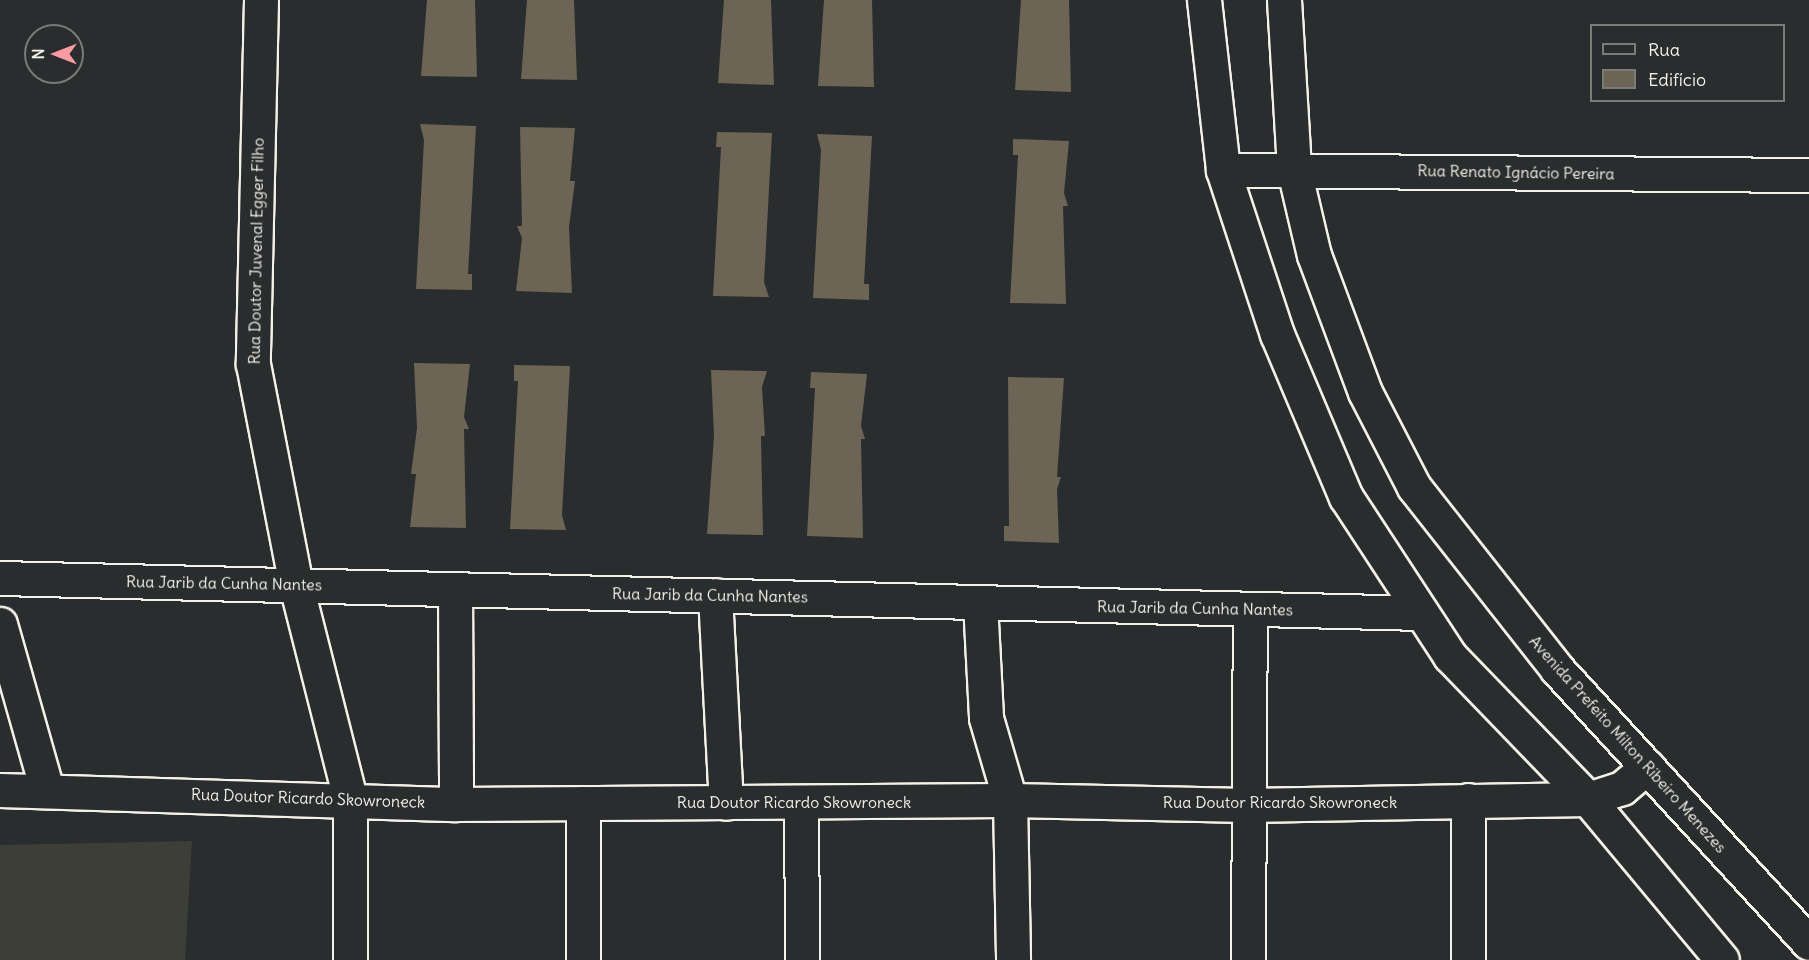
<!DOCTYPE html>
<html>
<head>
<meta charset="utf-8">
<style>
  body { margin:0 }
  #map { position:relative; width:1809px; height:960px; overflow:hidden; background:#2a2d2e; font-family:Delius,sans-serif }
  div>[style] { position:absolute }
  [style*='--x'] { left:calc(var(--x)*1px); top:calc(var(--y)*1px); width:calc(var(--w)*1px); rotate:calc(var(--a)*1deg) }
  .built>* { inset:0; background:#3e3e39 }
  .building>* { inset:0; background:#6c6454 }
  .roads { filter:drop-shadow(2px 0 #f4f1e8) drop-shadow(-2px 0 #f4f1e8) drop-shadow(0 2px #f4f1e8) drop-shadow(0 -2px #f4f1e8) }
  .minor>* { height:33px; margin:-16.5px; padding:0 16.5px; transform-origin:16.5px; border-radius:16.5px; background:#2a2d2e }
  span { translate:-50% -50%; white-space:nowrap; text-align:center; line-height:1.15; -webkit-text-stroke:4.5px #2a2d2e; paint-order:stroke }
  .street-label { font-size:16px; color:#f4f1e8 }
  .legend { position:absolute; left:1590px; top:24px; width:195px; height:78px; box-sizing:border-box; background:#2a2d2e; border:2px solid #7b7b78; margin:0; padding:8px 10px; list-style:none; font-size:18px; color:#f4f1e8 }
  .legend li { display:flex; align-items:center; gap:12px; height:30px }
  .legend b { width:30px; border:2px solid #7b7b78 }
  .north { position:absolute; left:24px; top:24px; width:60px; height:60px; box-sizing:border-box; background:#2a2d2e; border:2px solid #7b7b78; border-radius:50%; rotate:270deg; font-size:16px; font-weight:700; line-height:24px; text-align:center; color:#f4f1e8 }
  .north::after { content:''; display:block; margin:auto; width:21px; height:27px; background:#ff9aa2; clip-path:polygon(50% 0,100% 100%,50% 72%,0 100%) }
</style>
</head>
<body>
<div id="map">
  <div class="built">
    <i style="clip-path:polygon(192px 841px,185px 960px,0 960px,0 845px)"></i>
  </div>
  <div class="building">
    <i style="clip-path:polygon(427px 0,475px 0,477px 77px,421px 76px)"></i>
    <i style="clip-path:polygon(527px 0,574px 0,577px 80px,521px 79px)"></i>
    <i style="clip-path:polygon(724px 0,771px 0,774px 85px,718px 83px)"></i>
    <i style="clip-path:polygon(824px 0,872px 0,874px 87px,818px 86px)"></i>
    <i style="clip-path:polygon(1021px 0,1069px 0,1071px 92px,1015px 90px)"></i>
    <i style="clip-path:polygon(420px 124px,476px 126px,468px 274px,472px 274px,472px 290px,416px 289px,424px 140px)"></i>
    <i style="clip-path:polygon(520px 127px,575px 128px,570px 181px,575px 181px,569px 227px,572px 293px,516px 291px,522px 238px,517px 226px,522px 226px)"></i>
    <i style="clip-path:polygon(717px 132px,772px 133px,764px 282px,769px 297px,713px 296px,721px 147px,716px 147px)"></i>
    <i style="clip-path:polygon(817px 134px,872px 136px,864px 284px,869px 284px,869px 300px,813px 298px,821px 150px)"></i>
    <i style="clip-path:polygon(1013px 139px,1069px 141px,1064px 193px,1068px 206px,1063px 206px,1066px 304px,1010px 303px,1018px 155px,1013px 155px)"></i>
    <i style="clip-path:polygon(414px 363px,470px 364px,464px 417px,469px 429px,464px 429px,466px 528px,410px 527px,416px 474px,411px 474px,417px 428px)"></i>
    <i style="clip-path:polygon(514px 365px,570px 366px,562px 515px,566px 530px,510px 529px,518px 381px,514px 381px)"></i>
    <i style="clip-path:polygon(711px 370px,767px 371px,762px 387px,765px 436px,761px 436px,763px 535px,707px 534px,714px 436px)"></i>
    <i style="clip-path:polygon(811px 372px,867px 374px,861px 426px,865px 439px,861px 439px,863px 538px,807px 536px,815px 388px,810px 388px)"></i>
    <i style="clip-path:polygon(1008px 377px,1064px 378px,1057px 477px,1061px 477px,1057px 489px,1059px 543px,1004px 541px,1004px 526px,1009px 526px)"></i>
  </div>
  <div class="roads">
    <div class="minor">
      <i style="--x:261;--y:0;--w:364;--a:91.3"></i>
      <i style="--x:253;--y:364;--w:225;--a:79"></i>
      <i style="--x:296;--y:585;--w:220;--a:75.8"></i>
      <i style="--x:350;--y:798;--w:162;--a:90"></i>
      <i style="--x:1204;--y:0;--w:171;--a:83.6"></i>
      <i style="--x:1223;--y:170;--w:173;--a:71.8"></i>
      <i style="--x:1277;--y:334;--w:177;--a:67.1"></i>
      <i style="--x:1346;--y:497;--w:190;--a:56.8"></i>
      <i style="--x:1450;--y:656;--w:199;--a:46"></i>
      <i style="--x:1588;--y:799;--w:209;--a:50.2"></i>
      <i style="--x:1284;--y:0;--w:170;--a:86.6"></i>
      <i style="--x:1294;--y:170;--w:87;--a:76.8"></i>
      <i style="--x:1314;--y:255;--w:146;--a:69.6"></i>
      <i style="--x:1365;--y:392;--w:107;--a:62.7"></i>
      <i style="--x:1414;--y:487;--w:231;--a:51.8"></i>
      <i style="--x:1557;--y:669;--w:372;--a:47.4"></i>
      <i style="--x:1223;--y:170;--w:586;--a:0.49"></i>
      <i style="--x:0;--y:578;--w:1419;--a:1.41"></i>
      <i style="--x:455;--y:589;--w:215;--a:89.7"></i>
      <i style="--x:715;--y:595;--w:208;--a:87"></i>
      <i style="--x:980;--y:602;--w:116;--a:87"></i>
      <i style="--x:986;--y:718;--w:85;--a:73.7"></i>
      <i style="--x:1010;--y:800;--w:160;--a:88.9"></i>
      <i style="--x:0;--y:624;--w:173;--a:74.2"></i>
      <i style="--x:0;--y:790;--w:456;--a:1.8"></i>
      <i style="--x:456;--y:804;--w:554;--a:-0.41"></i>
      <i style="--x:1010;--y:800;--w:237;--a:1.2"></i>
      <i style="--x:1247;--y:805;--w:341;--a:-1"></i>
      <i style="--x:1588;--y:799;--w:36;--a:-18"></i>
      <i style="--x:1622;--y:788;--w:33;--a:-40"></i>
      <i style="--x:1468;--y:800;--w:160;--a:90"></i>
      <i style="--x:801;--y:803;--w:157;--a:89.6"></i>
      <i style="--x:583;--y:960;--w:157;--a:-90"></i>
      <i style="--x:1248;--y:960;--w:351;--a:-89.7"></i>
    </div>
  </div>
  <div class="street-label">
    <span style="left:1516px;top:172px;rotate:1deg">Rua Renato Ignácio Pereira</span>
    <span style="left:256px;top:251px;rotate:-89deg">Rua Doutor Juvenal Egger Filho</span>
    <span style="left:224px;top:583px;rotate:1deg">Rua Jarib da Cunha Nantes</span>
    <span style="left:710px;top:595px;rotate:1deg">Rua Jarib da Cunha Nantes</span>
    <span style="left:1195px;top:608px;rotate:1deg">Rua Jarib da Cunha Nantes</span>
    <span style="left:1628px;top:744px;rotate:48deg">Avenida Prefeito Milton Ribeiro Menezes</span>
    <span style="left:308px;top:798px;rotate:2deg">Rua Doutor Ricardo Skowroneck</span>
    <span style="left:794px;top:802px">Rua Doutor Ricardo Skowroneck</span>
    <span style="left:1280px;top:802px">Rua Doutor Ricardo Skowroneck</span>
  </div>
  <ul class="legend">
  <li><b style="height:8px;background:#2a2d2e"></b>Rua</li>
  <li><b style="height:16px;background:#6c6454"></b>Edifício</li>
  </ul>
  <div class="north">N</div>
</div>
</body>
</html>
